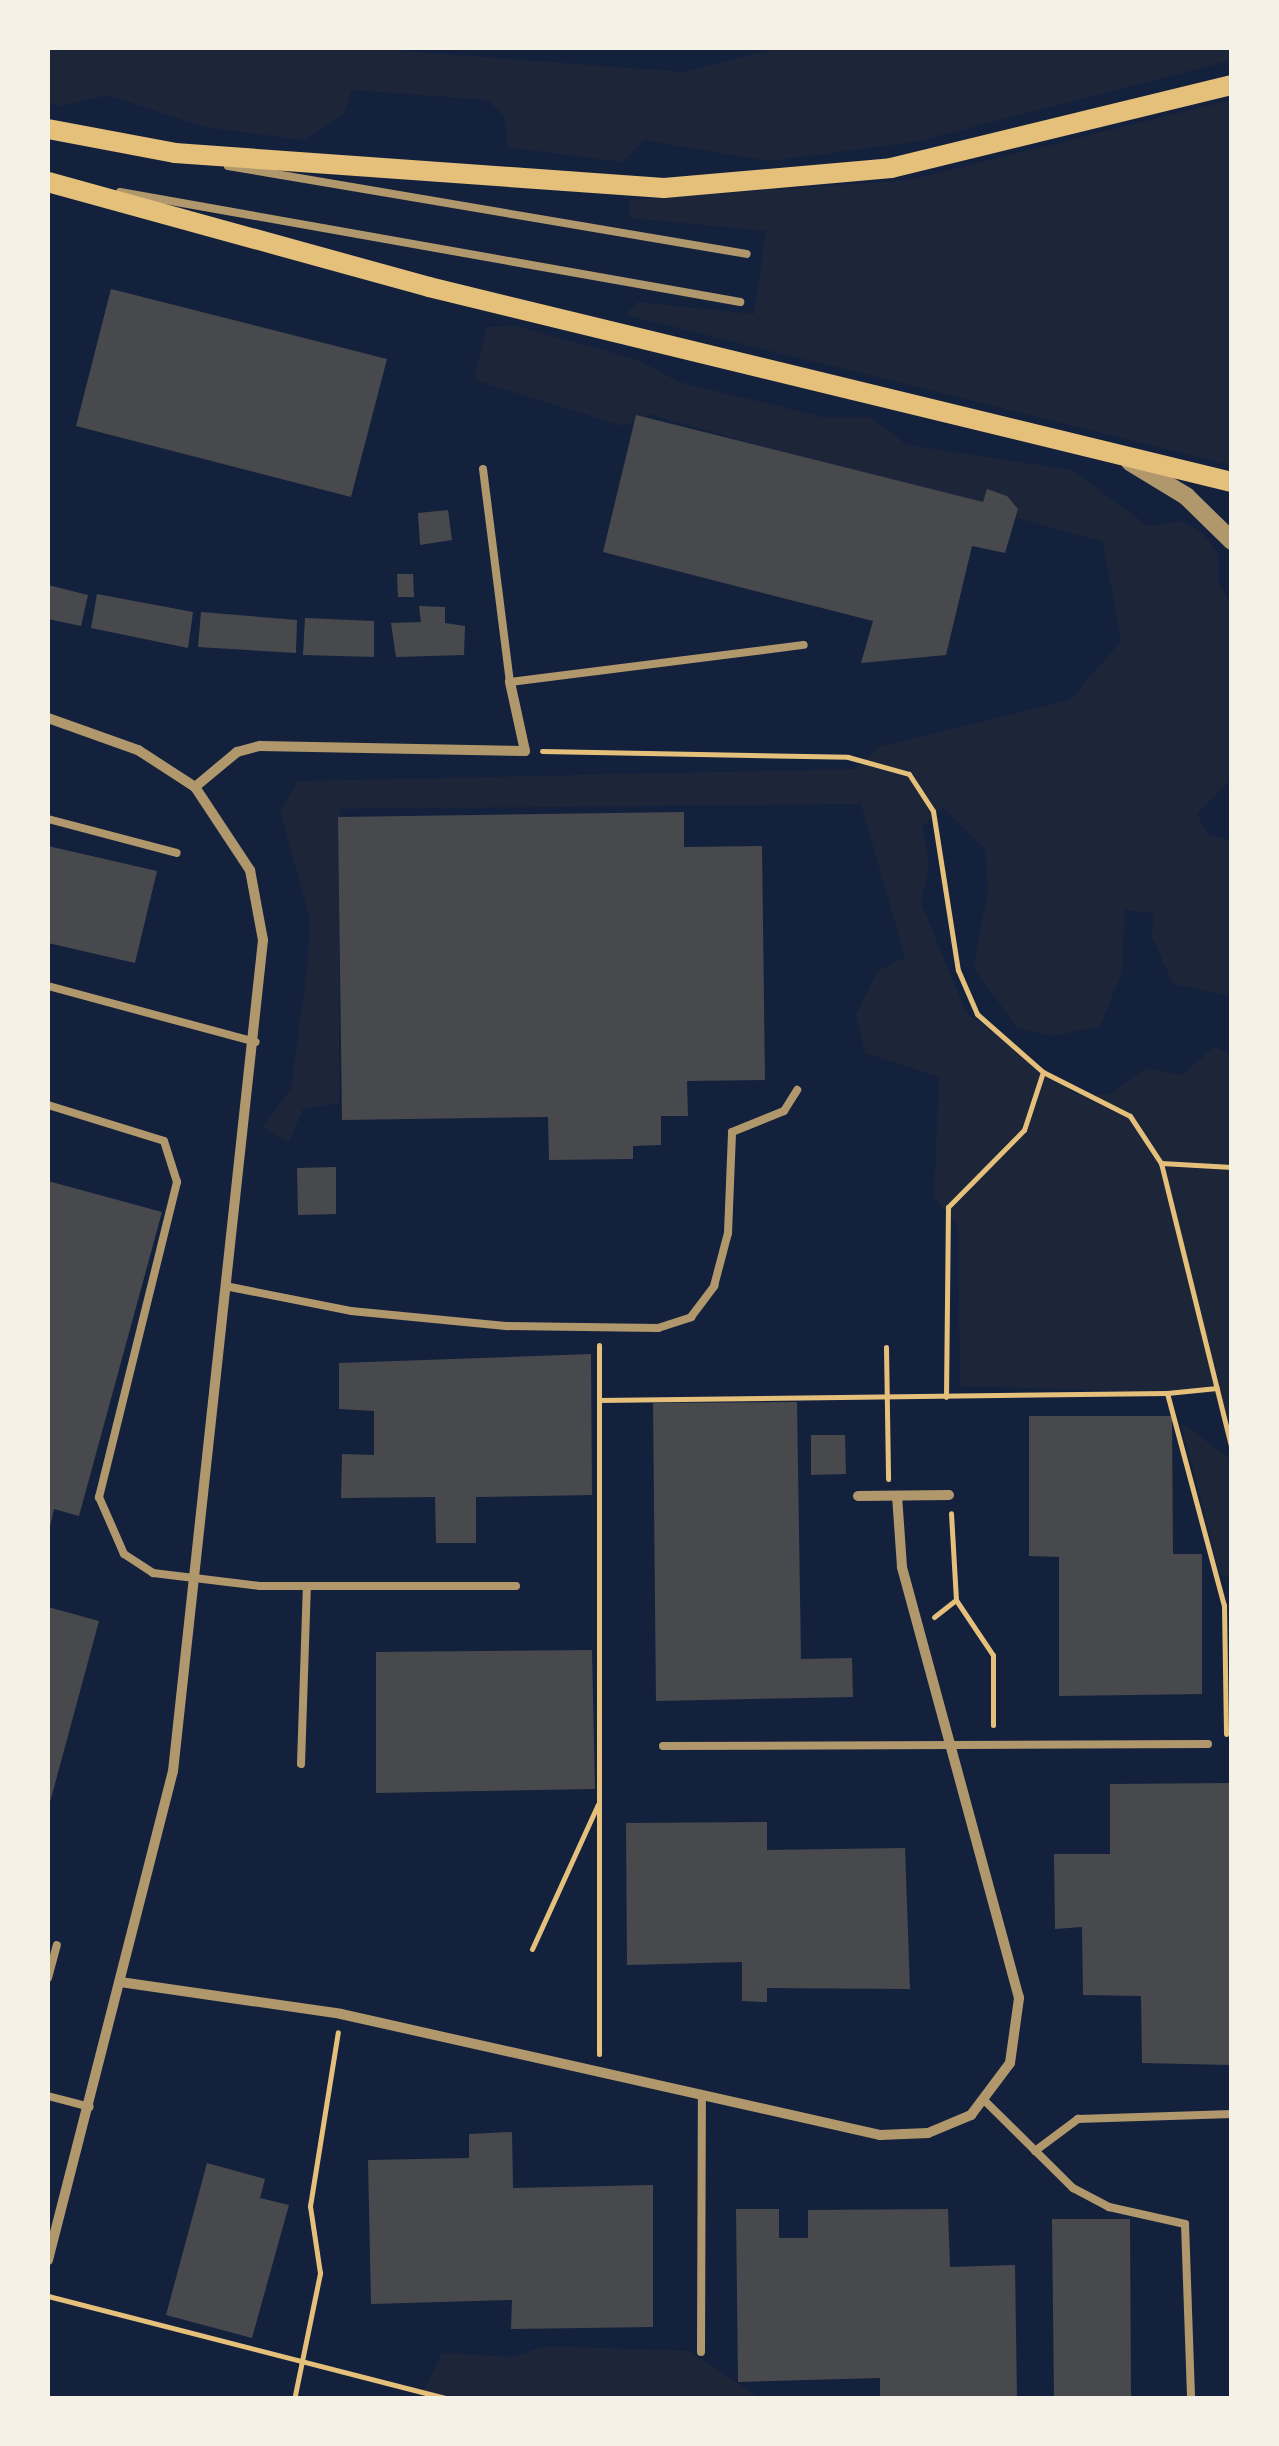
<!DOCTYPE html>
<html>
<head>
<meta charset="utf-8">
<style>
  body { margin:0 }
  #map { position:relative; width:1279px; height:2446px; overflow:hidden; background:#14213d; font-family:Raleway,sans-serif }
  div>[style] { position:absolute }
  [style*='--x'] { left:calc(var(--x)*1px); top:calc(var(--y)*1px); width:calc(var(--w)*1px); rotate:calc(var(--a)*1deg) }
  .green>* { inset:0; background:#1d2539 }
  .building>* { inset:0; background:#48494c }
  .path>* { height:5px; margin:-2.5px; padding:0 2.5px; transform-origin:2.5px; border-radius:2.5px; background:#e5c07b }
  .service>* { height:8px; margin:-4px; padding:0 4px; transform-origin:4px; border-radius:4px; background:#b1986c }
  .minor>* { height:10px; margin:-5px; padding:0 5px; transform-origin:5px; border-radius:5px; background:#b1986c }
  .tertiary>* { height:18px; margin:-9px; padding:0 9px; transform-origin:9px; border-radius:9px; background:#b1986c }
  .secondary>* { height:20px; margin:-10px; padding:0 10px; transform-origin:10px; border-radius:10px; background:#e5c07b }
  span { translate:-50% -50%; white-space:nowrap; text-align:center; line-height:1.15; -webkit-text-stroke:8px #f6f1e7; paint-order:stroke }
  .frame { position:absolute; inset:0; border:50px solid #f6f1e7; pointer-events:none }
</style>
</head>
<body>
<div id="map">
  <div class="green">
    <i style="clip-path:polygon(48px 48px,361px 48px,684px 72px,780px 48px,1231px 48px,1232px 60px,915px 142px,769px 161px,644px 140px,622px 162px,507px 147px,505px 117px,488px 100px,352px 90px,344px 113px,304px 140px,204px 127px,108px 95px,60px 106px,48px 103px)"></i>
    <i style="clip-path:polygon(1231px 100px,1231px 465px,626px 315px,637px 302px,754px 314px,766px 231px,630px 218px,630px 200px,910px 180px)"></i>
    <i style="clip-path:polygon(516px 326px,638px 360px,679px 382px,826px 418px,870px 417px,907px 445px,1072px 470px,1148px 526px,1180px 521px,1201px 531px,1218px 554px,1218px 582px,1231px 603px,1231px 779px,1197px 814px,1208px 835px,1231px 840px,1231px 996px,1173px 984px,1152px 936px,1154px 913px,1124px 910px,1123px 970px,1100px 1026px,1053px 1036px,1017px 1028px,974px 968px,988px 889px,985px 849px,943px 807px,922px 827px,929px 865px,921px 903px,966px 1012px,1075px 1094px,1109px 1095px,1146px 1068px,1183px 1075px,1213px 1047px,1231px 1054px,1231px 1422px,1214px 1394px,960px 1386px,958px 1226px,934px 1197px,939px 1077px,865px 1053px,856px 1014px,878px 971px,905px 957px,861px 804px,340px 809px,339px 1103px,303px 1109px,289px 1142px,262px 1127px,291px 1089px,307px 970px,310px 918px,280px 812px,298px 781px,855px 769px,879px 747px,1070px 700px,1121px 641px,1103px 542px,648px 414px,624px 426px,474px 380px,487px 327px)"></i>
    <i style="clip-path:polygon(1181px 1423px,1231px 1459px,1231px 1578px,1220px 1574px)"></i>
    <i style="clip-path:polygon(546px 2346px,688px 2351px,761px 2398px,440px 2398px,424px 2390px,442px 2353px,513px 2357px)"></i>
  </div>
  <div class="building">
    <i style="clip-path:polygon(111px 289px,387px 359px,351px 497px,76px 426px)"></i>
    <i style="clip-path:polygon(636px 415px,983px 502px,987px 489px,1007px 496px,1018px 509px,1005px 553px,972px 546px,946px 655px,861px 663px,873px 621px,603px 552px)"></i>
    <i style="clip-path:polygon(448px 510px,452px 540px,420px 545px,418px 513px)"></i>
    <i style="clip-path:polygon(397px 574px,413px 574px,414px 597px,398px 597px)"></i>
    <i style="clip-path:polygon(48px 585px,88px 595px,81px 626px,48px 619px)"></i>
    <i style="clip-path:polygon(97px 594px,193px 612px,188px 648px,91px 628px)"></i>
    <i style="clip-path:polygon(419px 606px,445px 607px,445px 623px,465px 626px,464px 655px,396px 657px,391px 623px,421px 622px)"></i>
    <i style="clip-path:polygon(201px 612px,297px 620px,296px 653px,198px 647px)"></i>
    <i style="clip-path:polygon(305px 618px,374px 621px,374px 657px,303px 655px)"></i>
    <i style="clip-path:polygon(684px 812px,684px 847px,762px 846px,765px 1080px,687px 1081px,688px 1116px,661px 1116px,661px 1145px,633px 1146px,633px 1159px,549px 1160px,548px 1117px,342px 1120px,338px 817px)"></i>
    <i style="clip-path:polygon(48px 846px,157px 871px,135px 963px,48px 943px)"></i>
    <i style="clip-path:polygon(336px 1167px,336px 1214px,298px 1215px,297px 1168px)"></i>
    <i style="clip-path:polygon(48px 1181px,162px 1212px,79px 1516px,54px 1509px,49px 1531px)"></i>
    <i style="clip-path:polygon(591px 1354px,592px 1495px,476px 1497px,476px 1543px,436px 1543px,435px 1497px,341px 1498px,342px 1454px,374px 1455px,374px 1411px,339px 1409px,339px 1363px)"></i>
    <i style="clip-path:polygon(797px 1402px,801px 1659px,852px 1658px,853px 1697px,656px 1701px,653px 1403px)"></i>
    <i style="clip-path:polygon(1029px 1416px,1172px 1416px,1173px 1554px,1202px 1554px,1202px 1694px,1059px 1696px,1059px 1557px,1029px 1556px)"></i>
    <i style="clip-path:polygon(811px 1435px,845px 1435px,846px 1474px,811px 1475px)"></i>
    <i style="clip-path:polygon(48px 1607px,99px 1621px,49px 1806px,48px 1806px)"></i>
    <i style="clip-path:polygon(592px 1650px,595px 1789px,376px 1793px,376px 1652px)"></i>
    <i style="clip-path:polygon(1232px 1783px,1232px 2065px,1142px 2063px,1141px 1996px,1083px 1995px,1082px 1927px,1055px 1929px,1054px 1854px,1110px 1854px,1110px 1784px)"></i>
    <i style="clip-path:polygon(767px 1822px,767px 1850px,905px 1848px,910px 1989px,767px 1988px,767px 2002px,742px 2001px,742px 1962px,627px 1965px,626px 1823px)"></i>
    <i style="clip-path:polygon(512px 2132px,513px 2188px,653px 2185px,653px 2327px,511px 2329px,512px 2300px,371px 2304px,368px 2160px,469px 2158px,469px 2134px)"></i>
    <i style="clip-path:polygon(207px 2163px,265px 2179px,260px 2198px,289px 2205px,252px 2338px,166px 2315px)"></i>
    <i style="clip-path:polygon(736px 2209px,779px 2209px,779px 2238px,808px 2238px,808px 2210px,948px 2209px,950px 2267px,1015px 2265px,1017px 2398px,880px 2398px,880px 2378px,738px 2382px)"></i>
    <i style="clip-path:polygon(1052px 2219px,1130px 2219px,1131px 2398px,1054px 2398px)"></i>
  </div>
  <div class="path">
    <i style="--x:542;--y:751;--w:306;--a:1.1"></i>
    <i style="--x:848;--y:757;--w:63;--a:15.6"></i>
    <i style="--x:909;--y:774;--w:44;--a:57"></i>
    <i style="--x:933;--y:811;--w:161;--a:81.1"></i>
    <i style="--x:958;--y:970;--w:48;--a:66.6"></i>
    <i style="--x:977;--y:1014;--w:88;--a:41.3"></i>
    <i style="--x:1043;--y:1072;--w:97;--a:26.8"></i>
    <i style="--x:1130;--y:1116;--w:56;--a:56.6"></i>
    <i style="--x:1161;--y:1163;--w:71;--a:3.2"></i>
    <i style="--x:1161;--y:1163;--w:295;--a:76.1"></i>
    <i style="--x:599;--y:1345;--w:709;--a:90"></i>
    <i style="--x:886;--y:1347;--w:132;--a:89.1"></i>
    <i style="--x:1167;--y:1393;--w:50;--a:-5.7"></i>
    <i style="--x:946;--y:1397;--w:190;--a:-89.4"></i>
    <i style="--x:948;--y:1207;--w:108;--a:-45.4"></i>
    <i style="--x:1024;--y:1130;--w:61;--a:-71.9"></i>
    <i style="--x:599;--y:1400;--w:568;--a:-0.71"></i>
    <i style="--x:1167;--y:1393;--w:220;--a:75"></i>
    <i style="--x:1224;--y:1605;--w:129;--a:89.1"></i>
    <i style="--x:956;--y:1600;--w:66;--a:56.1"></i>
    <i style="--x:993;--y:1655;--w:70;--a:90"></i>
    <i style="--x:934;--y:1617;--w:28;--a:-38"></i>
    <i style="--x:956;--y:1600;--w:87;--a:-93.3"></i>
    <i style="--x:532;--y:1949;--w:159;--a:-65.5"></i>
    <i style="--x:48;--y:2296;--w:409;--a:14.4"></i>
    <i style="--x:295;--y:2395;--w:125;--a:-78.4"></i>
    <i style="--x:320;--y:2273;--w:68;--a:-98.5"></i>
    <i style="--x:310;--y:2206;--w:176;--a:-80.9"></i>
  </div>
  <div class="service">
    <i style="--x:228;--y:166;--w:526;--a:9.62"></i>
    <i style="--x:120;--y:192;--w:630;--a:10.06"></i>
    <i style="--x:483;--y:469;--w:215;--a:82.8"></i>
    <i style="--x:510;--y:682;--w:296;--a:-7.2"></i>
    <i style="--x:48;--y:819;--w:133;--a:14.8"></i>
    <i style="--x:48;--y:986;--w:215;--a:15.1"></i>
    <i style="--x:48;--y:1105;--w:121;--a:17.2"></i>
    <i style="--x:164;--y:1141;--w:43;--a:72.4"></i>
    <i style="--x:177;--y:1182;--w:325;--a:103.9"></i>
    <i style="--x:99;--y:1497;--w:62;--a:66.3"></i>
    <i style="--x:124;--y:1554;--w:35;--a:33"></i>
    <i style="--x:153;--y:1573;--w:108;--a:6.9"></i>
    <i style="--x:260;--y:1586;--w:256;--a:0"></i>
    <i style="--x:225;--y:1286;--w:128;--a:11.2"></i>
    <i style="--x:351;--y:1311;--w:158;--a:5.5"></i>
    <i style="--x:508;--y:1326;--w:150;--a:0.8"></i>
    <i style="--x:658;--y:1328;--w:35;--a:-18"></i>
    <i style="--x:691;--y:1317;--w:39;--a:-53"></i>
    <i style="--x:714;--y:1286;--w:55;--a:-75.2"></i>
    <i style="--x:728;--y:1233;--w:101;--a:-87.7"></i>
    <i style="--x:732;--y:1132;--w:56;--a:-22"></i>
    <i style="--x:784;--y:1111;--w:25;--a:-58"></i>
    <i style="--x:663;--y:1746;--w:545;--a:-0.21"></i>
    <i style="--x:301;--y:1764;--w:177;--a:-88.1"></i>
    <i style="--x:48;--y:1978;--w:34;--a:-75"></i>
    <i style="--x:48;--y:2096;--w:43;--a:14.7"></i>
    <i style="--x:985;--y:2101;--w:124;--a:44.7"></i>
    <i style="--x:1073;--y:2188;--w:41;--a:27.8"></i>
    <i style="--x:1109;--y:2207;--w:78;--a:12.6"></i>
    <i style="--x:1185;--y:2224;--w:174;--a:88"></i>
    <i style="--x:1035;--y:2151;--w:54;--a:-36.7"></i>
    <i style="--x:1078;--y:2119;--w:154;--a:-1.9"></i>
    <i style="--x:701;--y:2352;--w:253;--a:-89.8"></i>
  </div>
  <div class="minor">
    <i style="--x:48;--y:718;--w:96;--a:19.6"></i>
    <i style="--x:138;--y:750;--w:68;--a:33"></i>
    <i style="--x:195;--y:787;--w:100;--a:56.5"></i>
    <i style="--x:250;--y:870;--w:71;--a:79.5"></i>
    <i style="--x:263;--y:940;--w:836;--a:96.18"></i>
    <i style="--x:173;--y:1771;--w:505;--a:104.34"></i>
    <i style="--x:195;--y:787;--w:55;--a:-39.8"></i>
    <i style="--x:237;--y:752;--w:24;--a:-15"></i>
    <i style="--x:260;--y:746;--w:265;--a:1.1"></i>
    <i style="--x:525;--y:751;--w:71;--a:-102.3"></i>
    <i style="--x:858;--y:1496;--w:91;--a:-0.6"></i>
    <i style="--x:120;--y:1982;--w:223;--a:8.2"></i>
    <i style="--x:341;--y:2014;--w:552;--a:12.65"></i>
    <i style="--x:880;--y:2135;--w:48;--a:-2.4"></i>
    <i style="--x:928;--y:2133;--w:47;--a:-22.7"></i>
    <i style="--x:971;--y:2115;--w:65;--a:-53.1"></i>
    <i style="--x:1010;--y:2063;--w:66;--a:-82.1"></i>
    <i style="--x:1019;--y:1998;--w:447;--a:-105.2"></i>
    <i style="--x:902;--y:1567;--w:71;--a:-94"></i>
  </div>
  <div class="tertiary">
    <i style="--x:1130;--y:462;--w:66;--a:31.3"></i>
    <i style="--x:1186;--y:496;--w:64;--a:44.4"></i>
  </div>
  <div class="secondary">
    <i style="--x:48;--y:129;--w:129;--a:10.7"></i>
    <i style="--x:175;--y:153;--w:490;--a:4.1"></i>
    <i style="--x:664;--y:188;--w:228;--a:-5"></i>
    <i style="--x:891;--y:168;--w:351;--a:-13.7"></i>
    <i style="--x:48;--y:182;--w:395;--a:15.4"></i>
    <i style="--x:429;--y:287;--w:826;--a:13.65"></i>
  </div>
  <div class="frame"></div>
</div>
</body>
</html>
